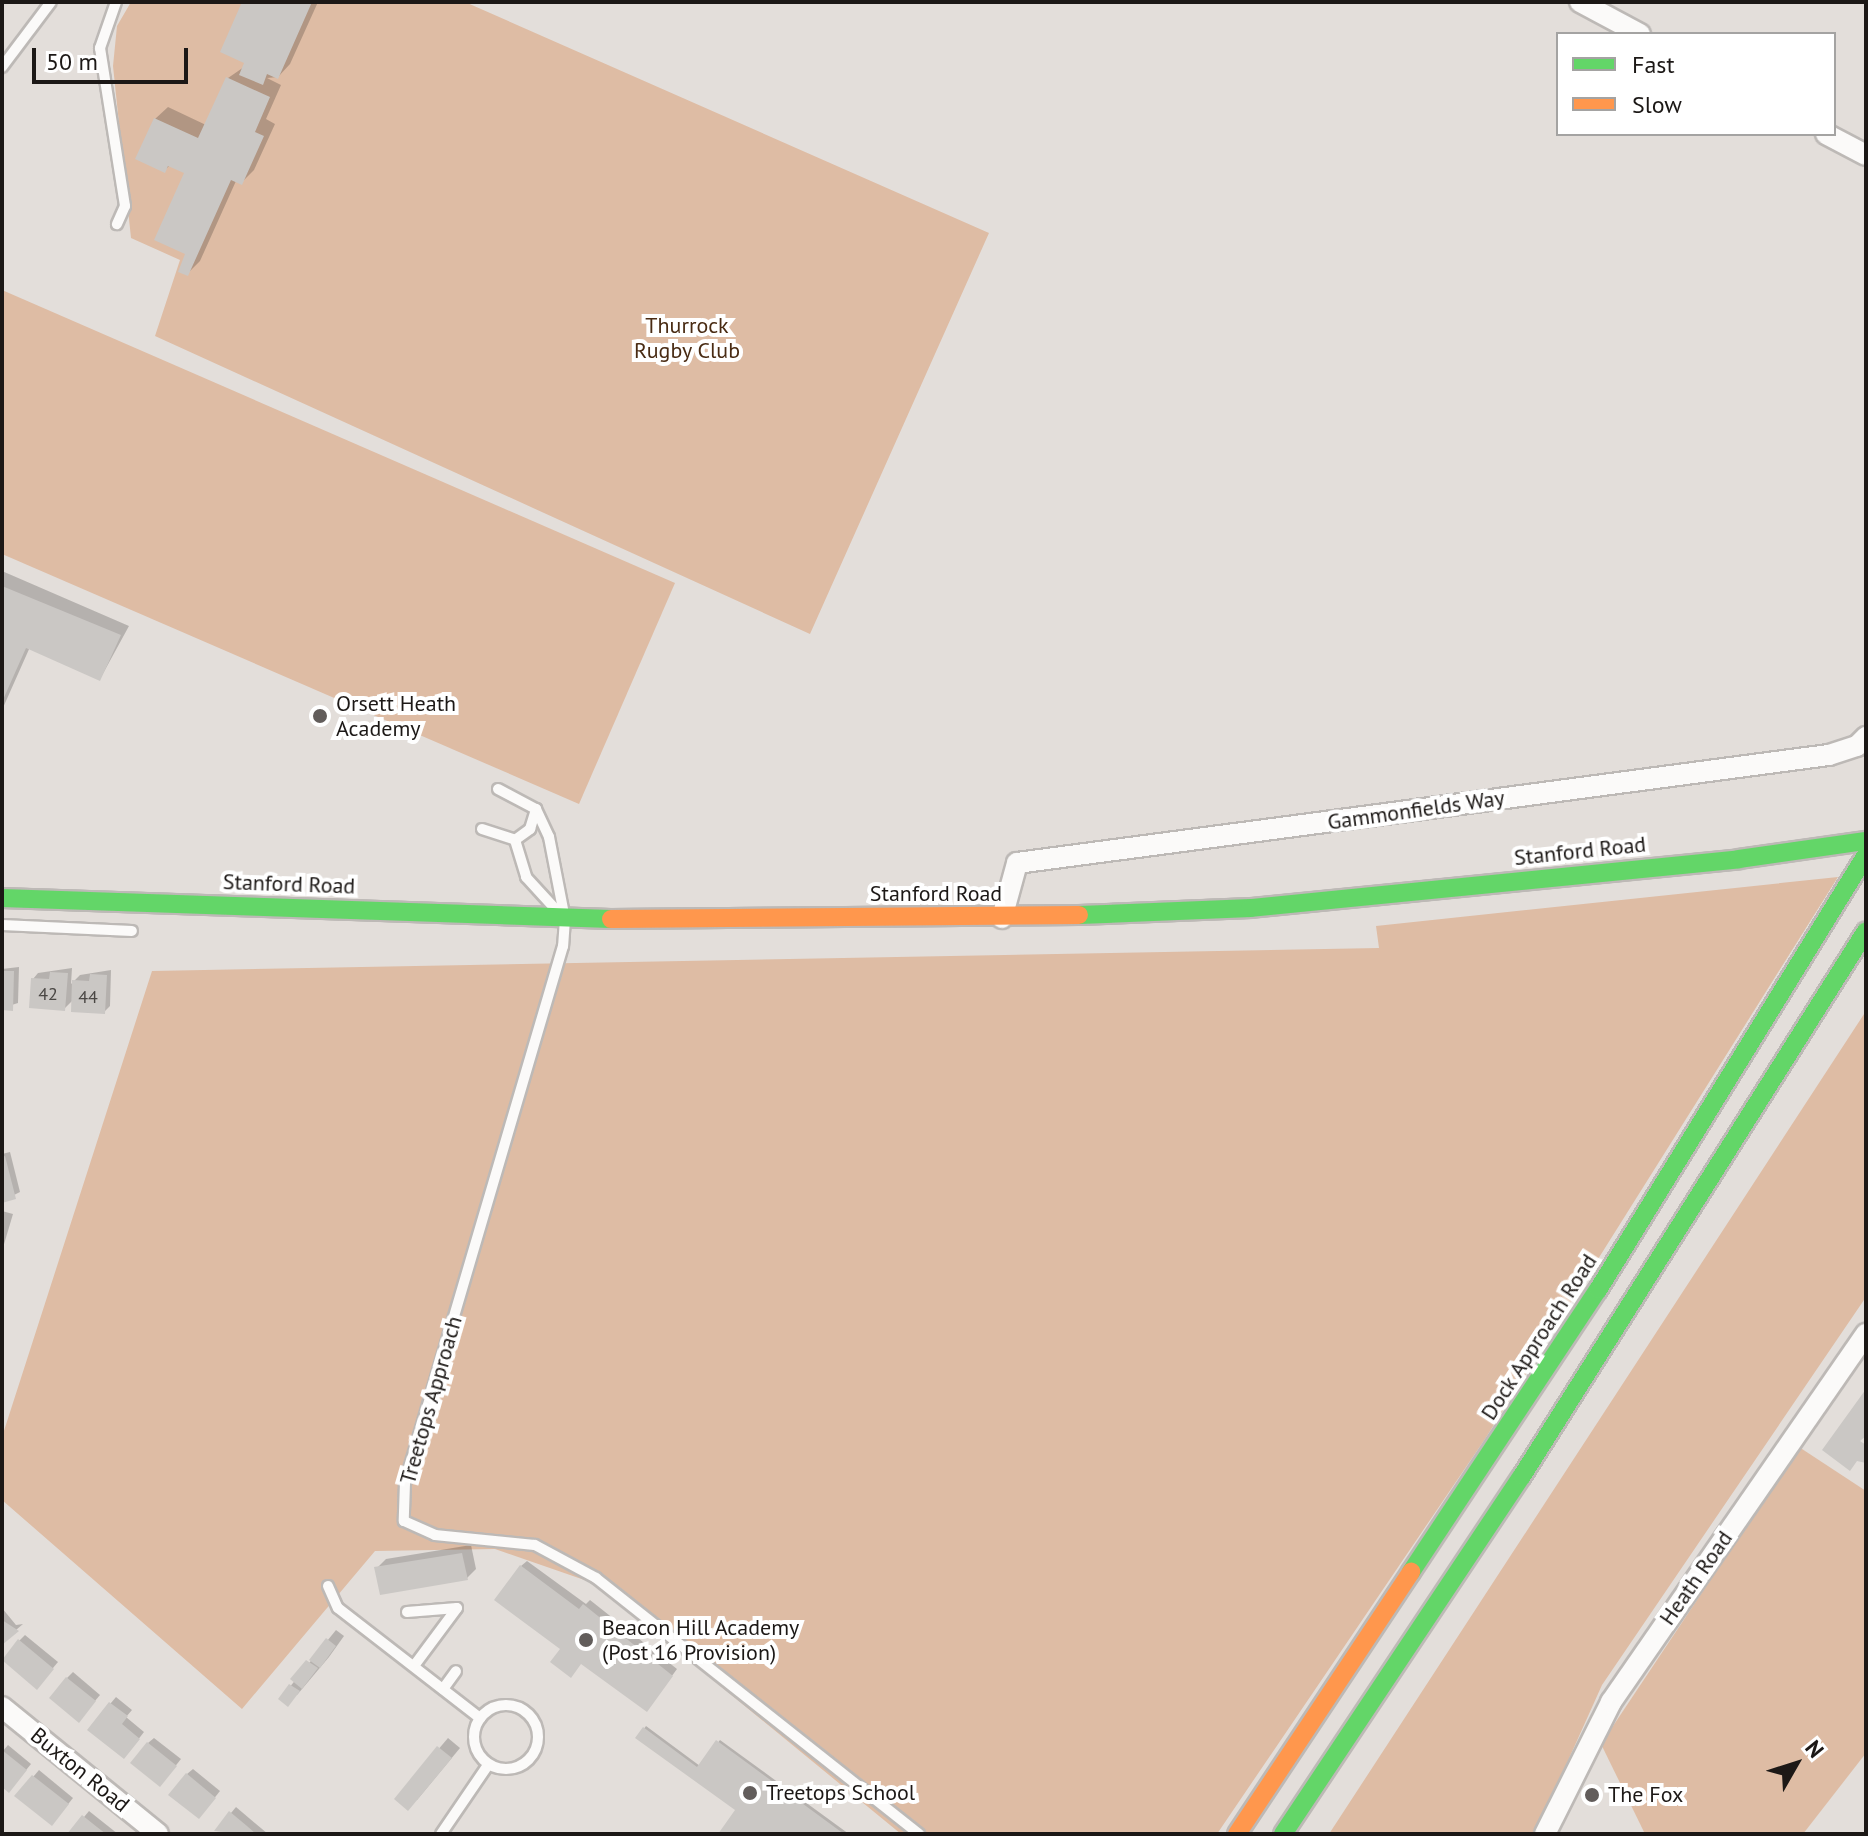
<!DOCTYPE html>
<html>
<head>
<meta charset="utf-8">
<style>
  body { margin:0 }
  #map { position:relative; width:1868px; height:1836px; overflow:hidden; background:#e3deda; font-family:"PT Sans",sans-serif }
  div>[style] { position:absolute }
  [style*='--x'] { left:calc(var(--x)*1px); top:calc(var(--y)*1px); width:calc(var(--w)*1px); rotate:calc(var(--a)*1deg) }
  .green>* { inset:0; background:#debca4 }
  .shadow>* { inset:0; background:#0003 }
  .building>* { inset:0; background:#cac7c4 }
  .roads { filter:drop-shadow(2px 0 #bdb9b6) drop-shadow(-2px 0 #bdb9b6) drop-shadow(0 2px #bdb9b6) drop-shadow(0 -2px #bdb9b6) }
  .lane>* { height:10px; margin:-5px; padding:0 5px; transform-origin:5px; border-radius:5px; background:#fbfaf9 }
  .lane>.ring { margin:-5px; padding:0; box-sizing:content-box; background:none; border:10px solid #fbfaf9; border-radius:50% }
  .street>* { height:20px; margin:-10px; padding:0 10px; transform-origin:10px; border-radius:10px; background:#fbfaf9 }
  .fast>* { height:18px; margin:-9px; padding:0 9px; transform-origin:9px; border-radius:9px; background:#63d668 }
  .slow>* { height:18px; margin:-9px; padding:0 9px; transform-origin:9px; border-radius:9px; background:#ff974d }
  .dots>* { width:22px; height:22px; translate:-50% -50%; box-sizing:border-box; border:4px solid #fff; border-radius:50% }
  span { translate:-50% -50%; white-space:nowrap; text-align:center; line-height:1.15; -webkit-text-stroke:8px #fff; paint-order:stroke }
  .number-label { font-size:18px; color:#494643 }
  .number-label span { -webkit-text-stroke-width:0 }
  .park-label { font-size:22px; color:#492b13 }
  .poi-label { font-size:22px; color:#1c1816 }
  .left { translate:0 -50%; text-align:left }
  .street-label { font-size:22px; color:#1c1816 }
  .frame { position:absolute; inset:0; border:4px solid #1c1816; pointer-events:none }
  .legend { position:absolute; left:1556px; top:32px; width:280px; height:104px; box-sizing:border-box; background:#fff; border:2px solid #a4a3a2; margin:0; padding:10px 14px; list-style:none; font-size:24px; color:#1c1816 }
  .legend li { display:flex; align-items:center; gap:16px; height:40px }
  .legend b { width:40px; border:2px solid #a4a3a2 }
  .north { position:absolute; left:1756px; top:1724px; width:80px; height:80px; -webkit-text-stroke:6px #fff; paint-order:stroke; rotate:51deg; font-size:22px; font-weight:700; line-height:32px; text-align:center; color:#1c1816 }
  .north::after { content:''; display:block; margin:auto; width:28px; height:36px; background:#1c1816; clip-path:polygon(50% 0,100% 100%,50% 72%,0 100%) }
  .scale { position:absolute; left:32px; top:48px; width:156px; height:36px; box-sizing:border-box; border:4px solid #1c1816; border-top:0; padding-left:10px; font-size:24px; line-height:28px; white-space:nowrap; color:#1c1816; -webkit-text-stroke:6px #fff; paint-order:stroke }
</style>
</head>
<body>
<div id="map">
  <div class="green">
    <i style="clip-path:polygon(131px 2px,465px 2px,989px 233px,810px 634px,155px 336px,180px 260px,131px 238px,113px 66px,117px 26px)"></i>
    <i style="clip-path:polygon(2px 290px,675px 583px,579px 804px,2px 554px)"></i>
    <i style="clip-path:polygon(1838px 877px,1485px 1439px,1217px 1834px,901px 1834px,596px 1584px,495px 1549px,375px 1551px,242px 1709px,2px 1500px,2px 1437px,152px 971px,1379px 948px,1376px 926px)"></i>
    <i style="clip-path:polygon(1866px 1011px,1866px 1297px,1602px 1685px,1535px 1834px,1329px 1834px)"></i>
    <i style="clip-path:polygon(1799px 1447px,1866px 1491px,1866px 1753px,1803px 1834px,1645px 1834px,1601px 1744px)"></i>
  </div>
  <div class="shadow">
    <i style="clip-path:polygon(244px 2px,318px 2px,290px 64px,278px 77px,267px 78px,281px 85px,266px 119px,275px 124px,254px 170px,241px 183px,236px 181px,200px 261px,187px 274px,187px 172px,170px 165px,165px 170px,155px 119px,168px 107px,206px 125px,228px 78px,244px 67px)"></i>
    <i style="clip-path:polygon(2px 571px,129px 626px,100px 679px,30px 647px,2px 710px)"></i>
    <i style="clip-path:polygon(19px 967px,18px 1003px,2px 1008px,2px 969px)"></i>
    <i style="clip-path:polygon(72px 968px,71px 984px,80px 975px,111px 970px,110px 1006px,104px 1012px,73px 1000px,64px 1009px,33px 979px,38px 973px)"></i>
    <i style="clip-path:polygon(10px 1152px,20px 1192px,2px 1201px,2px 1154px)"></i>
    <i style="clip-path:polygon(2px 1211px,13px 1214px,2px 1251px)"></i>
    <i style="clip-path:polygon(471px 1545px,476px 1569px,467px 1578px,377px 1568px,386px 1559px)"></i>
    <i style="clip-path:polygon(527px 1561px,586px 1604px,590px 1600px,677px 1669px,652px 1703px,563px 1649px,521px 1566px)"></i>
    <i style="clip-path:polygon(2px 1608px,16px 1625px,23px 1624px,2px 1642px)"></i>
    <i style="clip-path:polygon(336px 1630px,344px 1636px,329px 1657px,297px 1695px,280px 1699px)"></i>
    <i style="clip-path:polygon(25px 1635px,58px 1662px,42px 1681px,19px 1641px)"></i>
    <i style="clip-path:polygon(73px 1672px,100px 1695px,84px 1714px,67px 1678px)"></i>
    <i style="clip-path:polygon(116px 1697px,132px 1710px,126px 1717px,144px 1732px,130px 1750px,89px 1729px)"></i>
    <i style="clip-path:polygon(646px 1726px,700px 1766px,720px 1740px,849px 1834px,720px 1834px,738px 1810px,638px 1737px)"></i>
    <i style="clip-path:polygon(154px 1738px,181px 1759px,165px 1779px,148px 1743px)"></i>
    <i style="clip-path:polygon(448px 1738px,460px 1748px,417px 1800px,396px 1799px)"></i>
    <i style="clip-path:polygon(8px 1745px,31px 1764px,14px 1785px,2px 1785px,2px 1752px)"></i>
    <i style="clip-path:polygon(193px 1769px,220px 1791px,204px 1811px,187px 1774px)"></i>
    <i style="clip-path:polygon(39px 1770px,73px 1798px,57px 1818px,17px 1796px)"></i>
    <i style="clip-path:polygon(236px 1807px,268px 1834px,216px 1831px)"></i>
    <i style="clip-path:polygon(89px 1811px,118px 1834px,70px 1834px)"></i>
  </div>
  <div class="building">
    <i style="clip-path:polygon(242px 2px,312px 2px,278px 79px,267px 74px,263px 85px,239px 75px,244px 63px,220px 52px)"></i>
    <i style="clip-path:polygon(226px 77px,270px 97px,255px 132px,264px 136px,242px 185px,231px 180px,188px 276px,178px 272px,185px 254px,154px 240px,184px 173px,168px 166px,165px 173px,135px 159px,154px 118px,198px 138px)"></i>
    <i style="clip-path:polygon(2px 586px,121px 635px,100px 681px,26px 648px,2px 702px)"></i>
    <i style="clip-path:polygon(2px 971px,14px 971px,13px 1011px,2px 1010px)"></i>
    <i style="clip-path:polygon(50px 972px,68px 973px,65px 1011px,29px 1008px,31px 978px,49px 979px)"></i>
    <i style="clip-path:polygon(90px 974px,107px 975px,105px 1014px,71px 1012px,72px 980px,89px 981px)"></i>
    <i style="clip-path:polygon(5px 1156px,16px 1199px,2px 1203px,2px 1157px)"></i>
    <i style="clip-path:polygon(1866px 1389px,1866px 1436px,1860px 1441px,1866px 1445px,1866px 1463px,1857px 1461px,1850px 1471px,1822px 1450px)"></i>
    <i style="clip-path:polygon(462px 1553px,468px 1580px,380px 1595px,374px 1567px)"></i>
    <i style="clip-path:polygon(520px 1565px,579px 1609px,583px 1604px,673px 1676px,647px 1712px,581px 1664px,571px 1678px,550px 1662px,560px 1649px,494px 1600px)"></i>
    <i style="clip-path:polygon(2px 1620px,19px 1631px,2px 1645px)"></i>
    <i style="clip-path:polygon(326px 1638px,336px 1646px,320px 1668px,309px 1660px)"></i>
    <i style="clip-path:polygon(18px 1639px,54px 1669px,37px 1690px,2px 1660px)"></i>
    <i style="clip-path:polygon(306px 1660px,318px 1668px,302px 1689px,290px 1679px)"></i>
    <i style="clip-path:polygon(66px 1677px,96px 1701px,79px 1723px,49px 1698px)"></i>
    <i style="clip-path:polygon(289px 1684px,300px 1691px,288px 1707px,278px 1699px)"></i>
    <i style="clip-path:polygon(109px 1702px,128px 1716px,122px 1724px,140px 1739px,124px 1759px,87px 1730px)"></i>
    <i style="clip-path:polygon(643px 1727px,697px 1767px,716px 1740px,844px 1834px,718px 1834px,735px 1810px,635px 1738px)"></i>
    <i style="clip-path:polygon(147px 1742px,177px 1766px,160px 1787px,130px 1763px)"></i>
    <i style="clip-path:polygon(437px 1746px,452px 1758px,408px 1811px,394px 1799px)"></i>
    <i style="clip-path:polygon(2px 1750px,27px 1770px,9px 1793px,2px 1787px)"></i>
    <i style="clip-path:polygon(186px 1773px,216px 1798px,199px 1819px,168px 1795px)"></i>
    <i style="clip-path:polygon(32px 1775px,69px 1804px,52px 1826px,14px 1796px)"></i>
    <i style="clip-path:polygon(229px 1811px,247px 1826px,256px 1834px,214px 1831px)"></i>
    <i style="clip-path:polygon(82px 1815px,97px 1827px,106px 1834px,67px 1834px)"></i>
  </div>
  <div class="roads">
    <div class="lane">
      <i style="--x:116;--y:2;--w:49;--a:109.2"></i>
      <i style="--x:100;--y:48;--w:160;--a:81"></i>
      <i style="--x:125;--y:206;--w:20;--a:114"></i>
      <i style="--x:2;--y:67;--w:81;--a:-53"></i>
      <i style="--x:498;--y:789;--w:43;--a:27.8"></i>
      <i style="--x:536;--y:809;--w:31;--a:65"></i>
      <i style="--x:549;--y:837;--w:84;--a:79"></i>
      <i style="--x:565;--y:919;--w:27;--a:94"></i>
      <i style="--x:563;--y:946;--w:560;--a:106.4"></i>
      <i style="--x:405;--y:1483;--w:38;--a:92"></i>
      <i style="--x:404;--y:1521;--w:34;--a:24"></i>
      <i style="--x:435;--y:1535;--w:100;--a:5.7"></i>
      <i style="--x:535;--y:1545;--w:69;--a:28.4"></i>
      <i style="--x:596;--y:1578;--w:412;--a:38.4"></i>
      <i style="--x:482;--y:829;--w:35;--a:18"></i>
      <i style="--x:515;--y:840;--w:39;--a:73"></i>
      <i style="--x:526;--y:877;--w:47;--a:47.6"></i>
      <i style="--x:515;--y:840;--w:19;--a:-36"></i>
      <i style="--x:530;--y:829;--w:21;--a:-73"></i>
      <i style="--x:2;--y:925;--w:130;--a:2.6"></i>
      <i style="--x:328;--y:1586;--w:24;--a:66"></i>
      <i style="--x:338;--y:1608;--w:180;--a:37.8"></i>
      <i style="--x:407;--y:1612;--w:50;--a:-4.6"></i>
      <i style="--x:457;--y:1608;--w:72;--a:126.6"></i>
      <i style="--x:443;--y:1689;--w:22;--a:-54"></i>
      <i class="ring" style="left:474px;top:1705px;width:54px;height:54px"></i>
      <i style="--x:441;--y:1834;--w:83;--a:-55.7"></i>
    </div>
    <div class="street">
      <i style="--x:1580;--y:2;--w:68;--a:28.1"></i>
      <i style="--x:1826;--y:134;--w:45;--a:27.7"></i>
      <i style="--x:1002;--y:918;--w:57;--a:-74.7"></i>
      <i style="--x:1017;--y:863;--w:819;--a:-7.58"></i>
      <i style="--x:1829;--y:755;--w:29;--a:-18"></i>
      <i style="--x:1857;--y:746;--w:13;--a:-45"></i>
      <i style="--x:2;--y:1707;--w:201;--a:39.1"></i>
      <i style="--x:1545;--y:1834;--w:148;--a:-63.4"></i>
      <i style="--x:1611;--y:1702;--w:448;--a:-55.3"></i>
    </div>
    <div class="fast">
      <i style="--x:2;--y:898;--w:609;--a:1.97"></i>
      <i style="--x:1079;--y:915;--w:172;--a:-2.3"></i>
      <i style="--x:1251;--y:908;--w:490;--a:-5.7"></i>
      <i style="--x:1739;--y:859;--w:128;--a:-8.1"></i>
      <i style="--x:1411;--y:1572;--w:338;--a:-56.5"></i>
      <i style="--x:1598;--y:1290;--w:511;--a:-58.36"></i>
      <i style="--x:1283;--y:1834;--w:430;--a:-56.3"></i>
      <i style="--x:1522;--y:1476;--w:644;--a:-57.74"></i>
    </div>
    <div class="slow">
      <i style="--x:611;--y:919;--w:468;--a:-0.5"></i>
      <i style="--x:1237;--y:1834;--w:315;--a:-56.4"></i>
    </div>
  </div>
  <div class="dots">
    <i style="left:320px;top:716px;background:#625d5b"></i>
    <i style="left:586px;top:1640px;background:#625d5b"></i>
    <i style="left:750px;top:1793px;background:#625d5b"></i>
    <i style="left:1592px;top:1795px;background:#625d5b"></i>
  </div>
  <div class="number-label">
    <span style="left:48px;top:994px">42</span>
    <span style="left:88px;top:997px">44</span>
  </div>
  <div class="park-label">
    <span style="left:687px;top:338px">Thurrock<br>Rugby Club</span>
  </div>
  <div class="poi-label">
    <span class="left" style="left:336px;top:716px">Orsett Heath<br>Academy</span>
    <span class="left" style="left:602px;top:1640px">Beacon Hill Academy<br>(Post 16 Provision)</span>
    <span class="left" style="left:766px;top:1793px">Treetops School</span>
    <span class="left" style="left:1608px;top:1795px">The Fox</span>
  </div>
  <div class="street-label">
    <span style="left:1416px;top:810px;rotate:-8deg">Gammonfields Way</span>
    <span style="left:1580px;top:851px;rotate:-6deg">Stanford Road</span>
    <span style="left:289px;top:884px;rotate:2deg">Stanford Road</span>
    <span style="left:936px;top:894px">Stanford Road</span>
    <span style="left:1539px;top:1337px;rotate:-57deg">Dock Approach Road</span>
    <span style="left:431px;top:1400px;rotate:-74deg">Treetops Approach</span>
    <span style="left:1696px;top:1578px;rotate:-55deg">Heath Road</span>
    <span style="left:80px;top:1770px;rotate:39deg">Buxton Road</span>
  </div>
  <div class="frame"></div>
  <ul class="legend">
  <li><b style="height:10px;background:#63d668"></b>Fast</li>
  <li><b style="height:10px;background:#ff974d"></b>Slow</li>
  </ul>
  <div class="north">N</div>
  <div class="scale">50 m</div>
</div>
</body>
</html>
